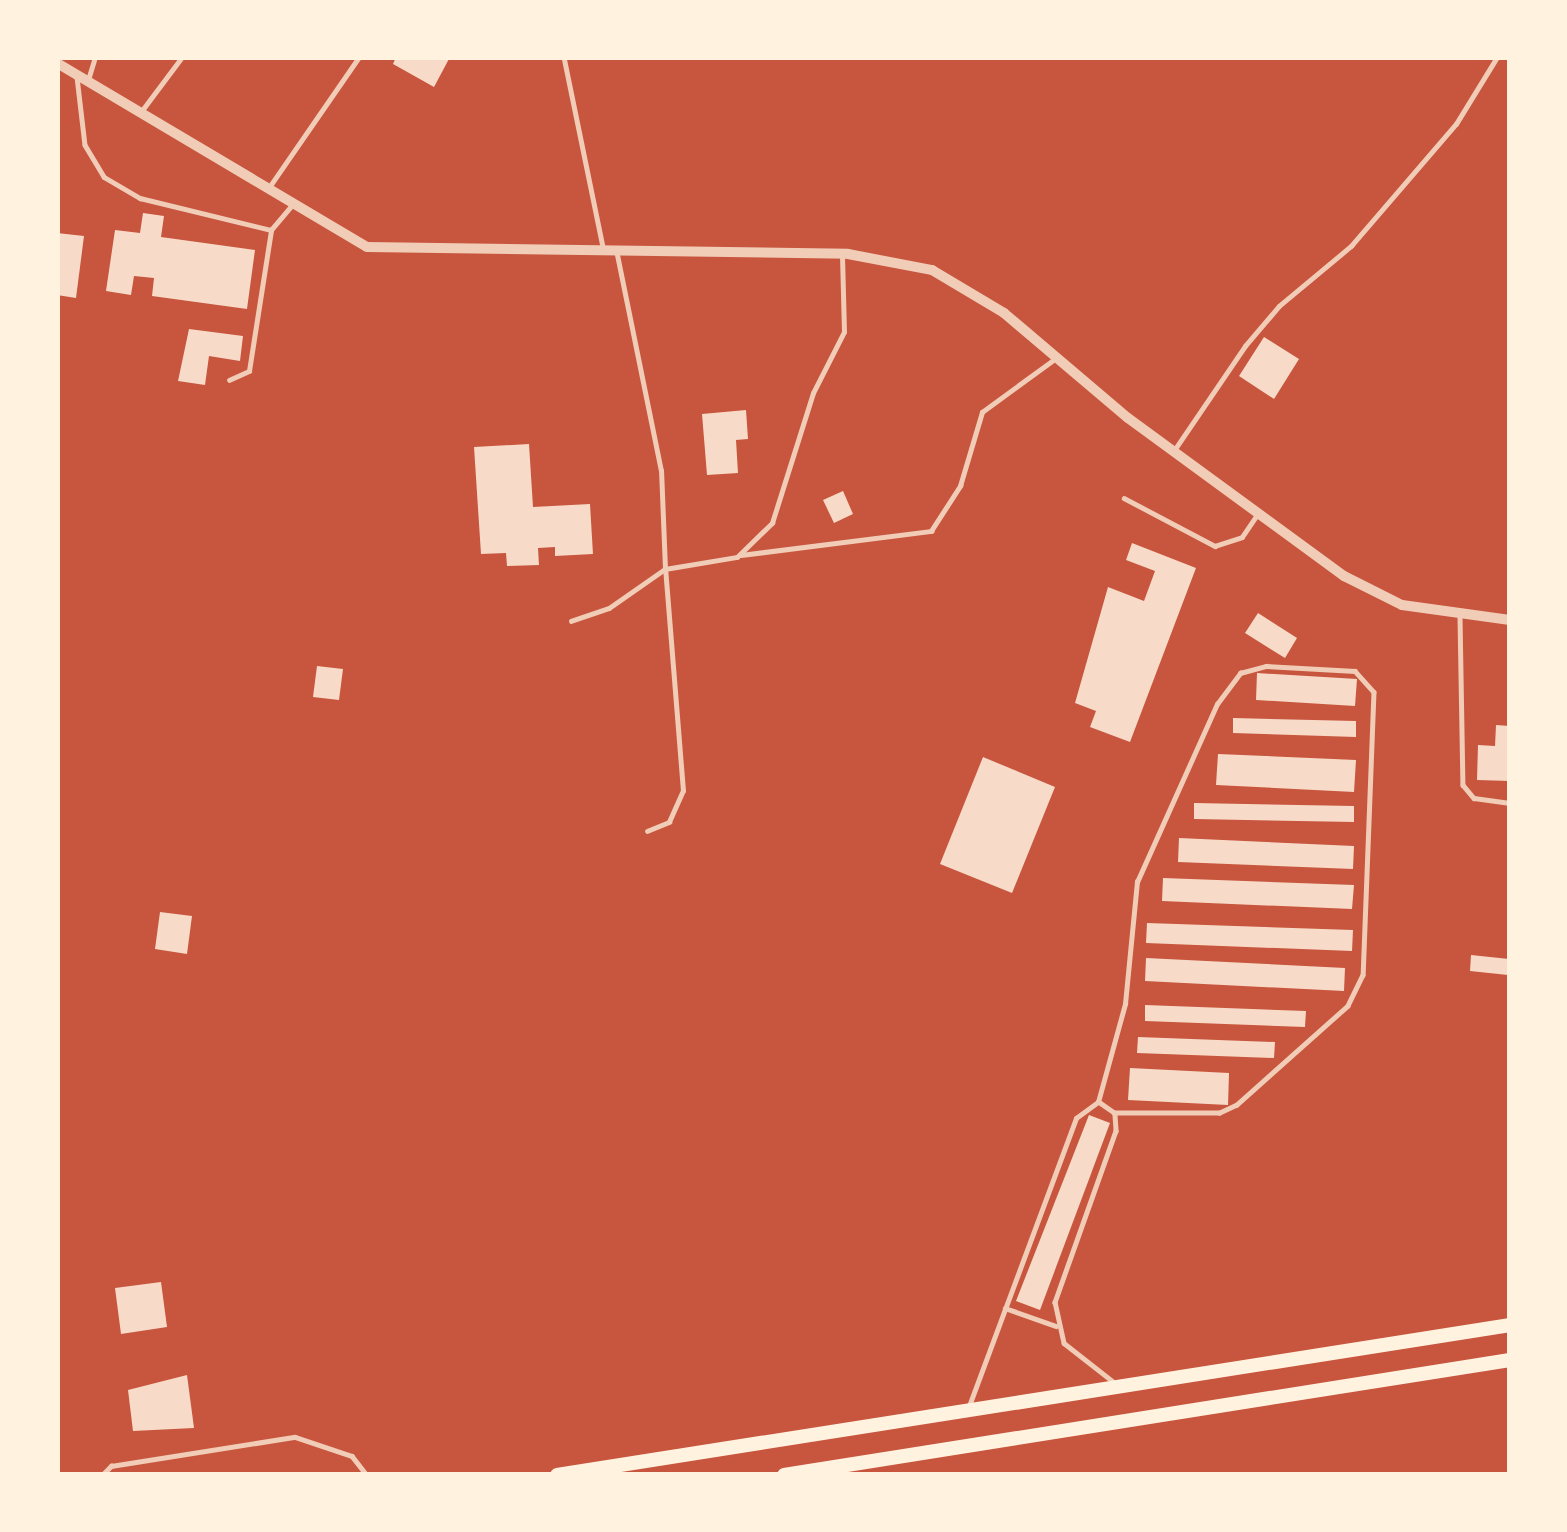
<!DOCTYPE html>
<html>
<head>
<meta charset="utf-8">
<style>
  body { margin:0 }
  #map { position:relative; width:1567px; height:1532px; overflow:hidden; background:#c8553d; font-family:"PT Sans",sans-serif }
  div>[style] { position:absolute }
  [style*='--x'] { left:calc(var(--x)*1px); top:calc(var(--y)*1px); width:calc(var(--w)*1px); rotate:calc(var(--a)*1deg) }
  .building>* { inset:0; background:#f7dbc8 }
  .service>* { height:4.5px; margin:-2.25px; padding:0 2.25px; transform-origin:2.25px; border-radius:2.25px; background:#f1ccb7 }
  .tertiary>* { height:10px; margin:-5px; padding:0 5px; transform-origin:5px; border-radius:5px; background:#f1ccb7 }
  .trunk>* { height:14px; margin:-7px; padding:0 7px; transform-origin:7px; border-radius:7px; background:#fff3e0 }
  span { translate:-50% -50%; white-space:nowrap; text-align:center; line-height:1.15; -webkit-text-stroke:12px #fff3e0; paint-order:stroke }
  .frame { position:absolute; inset:0; border:60px solid #fff3e0; pointer-events:none }
</style>
</head>
<body>
<div id="map">
  <div class="building">
    <i style="clip-path:polygon(396px 57px,450px 57px,434px 87px,393px 64px)"></i>
    <i style="clip-path:polygon(143px 213px,164px 216px,161px 237px,255px 250px,247px 309px,152px 296px,154px 278px,134px 276px,131px 295px,106px 291px,115px 230px,140px 233px)"></i>
    <i style="clip-path:polygon(57px 233px,84px 236px,76px 298px,57px 295px)"></i>
    <i style="clip-path:polygon(189px 329px,243px 336px,240px 361px,209px 356px,205px 385px,178px 381px)"></i>
    <i style="clip-path:polygon(1264px 337px,1299px 359px,1274px 399px,1239px 376px)"></i>
    <i style="clip-path:polygon(746px 410px,748px 439px,736px 440px,738px 473px,707px 475px,702px 414px)"></i>
    <i style="clip-path:polygon(529px 444px,533px 507px,590px 504px,593px 554px,555px 556px,555px 547px,538px 548px,539px 565px,507px 566px,506px 553px,481px 554px,474px 447px)"></i>
    <i style="clip-path:polygon(843px 491px,853px 514px,834px 523px,823px 500px)"></i>
    <i style="clip-path:polygon(1132px 543px,1196px 568px,1130px 742px,1090px 727px,1096px 711px,1075px 703px,1108px 587px,1144px 601px,1155px 571px,1126px 560px)"></i>
    <i style="clip-path:polygon(1258px 613px,1297px 638px,1285px 658px,1245px 633px)"></i>
    <i style="clip-path:polygon(317px 666px,343px 669px,339px 700px,313px 697px)"></i>
    <i style="clip-path:polygon(1257px 673px,1357px 679px,1355px 706px,1256px 700px)"></i>
    <i style="clip-path:polygon(1233px 718px,1356px 721px,1356px 737px,1233px 733px)"></i>
    <i style="clip-path:polygon(1496px 725px,1510px 726px,1510px 781px,1477px 780px,1478px 745px,1495px 746px)"></i>
    <i style="clip-path:polygon(1218px 754px,1356px 760px,1354px 792px,1216px 785px)"></i>
    <i style="clip-path:polygon(983px 757px,1055px 787px,1012px 893px,940px 864px)"></i>
    <i style="clip-path:polygon(1194px 803px,1354px 806px,1354px 822px,1194px 819px)"></i>
    <i style="clip-path:polygon(1179px 838px,1354px 846px,1353px 869px,1178px 862px)"></i>
    <i style="clip-path:polygon(1163px 878px,1354px 885px,1352px 909px,1162px 901px)"></i>
    <i style="clip-path:polygon(160px 912px,192px 916px,187px 954px,155px 949px)"></i>
    <i style="clip-path:polygon(1147px 923px,1353px 930px,1352px 951px,1146px 943px)"></i>
    <i style="clip-path:polygon(1471px 955px,1509px 959px,1508px 975px,1470px 971px)"></i>
    <i style="clip-path:polygon(1146px 958px,1345px 968px,1344px 991px,1145px 981px)"></i>
    <i style="clip-path:polygon(1145px 1005px,1306px 1011px,1305px 1027px,1145px 1021px)"></i>
    <i style="clip-path:polygon(1138px 1037px,1275px 1042px,1274px 1058px,1137px 1053px)"></i>
    <i style="clip-path:polygon(1130px 1068px,1229px 1073px,1228px 1105px,1128px 1100px)"></i>
    <i style="clip-path:polygon(1089px 1115px,1110px 1123px,1040px 1310px,1016px 1301px)"></i>
    <i style="clip-path:polygon(161px 1282px,167px 1327px,121px 1334px,115px 1288px)"></i>
    <i style="clip-path:polygon(187px 1375px,194px 1428px,133px 1431px,128px 1390px)"></i>
  </div>
  <div class="service">
    <i style="--x:564;--y:57;--w:194;--a:78.4"></i>
    <i style="--x:77;--y:77;--w:68;--a:83.3"></i>
    <i style="--x:85;--y:145;--w:37;--a:59"></i>
    <i style="--x:104;--y:177;--w:42;--a:30.3"></i>
    <i style="--x:140;--y:198;--w:135;--a:13.7"></i>
    <i style="--x:271;--y:230;--w:30;--a:-50"></i>
    <i style="--x:88;--y:80;--w:24;--a:-73"></i>
    <i style="--x:143;--y:109;--w:65;--a:-53.1"></i>
    <i style="--x:270;--y:186;--w:157;--a:-55.4"></i>
    <i style="--x:229;--y:380;--w:22;--a:-24"></i>
    <i style="--x:249;--y:371;--w:143;--a:-81.1"></i>
    <i style="--x:1173;--y:452;--w:128;--a:-55.8"></i>
    <i style="--x:1245;--y:346;--w:52;--a:-49.6"></i>
    <i style="--x:1279;--y:306;--w:94;--a:-39.8"></i>
    <i style="--x:1351;--y:246;--w:161;--a:-49.3"></i>
    <i style="--x:1456;--y:124;--w:79;--a:-58.5"></i>
    <i style="--x:1124;--y:498;--w:103;--a:27.8"></i>
    <i style="--x:1215;--y:546;--w:28;--a:-18"></i>
    <i style="--x:1242;--y:537;--w:27;--a:-56"></i>
    <i style="--x:741;--y:555;--w:192;--a:-7.2"></i>
    <i style="--x:931;--y:531;--w:54;--a:-57.2"></i>
    <i style="--x:960;--y:486;--w:77;--a:-73.4"></i>
    <i style="--x:982;--y:412;--w:92;--a:-36.1"></i>
    <i style="--x:1460;--y:617;--w:168;--a:89"></i>
    <i style="--x:1463;--y:785;--w:17;--a:50"></i>
    <i style="--x:1474;--y:798;--w:36;--a:8"></i>
    <i style="--x:571;--y:621;--w:40;--a:-18.9"></i>
    <i style="--x:609;--y:608;--w:68;--a:-34.9"></i>
    <i style="--x:665;--y:569;--w:98;--a:-92.3"></i>
    <i style="--x:661;--y:471;--w:220;--a:-101.5"></i>
    <i style="--x:1266;--y:666;--w:89;--a:3.2"></i>
    <i style="--x:1355;--y:671;--w:28;--a:48"></i>
    <i style="--x:1374;--y:692;--w:283;--a:92.2"></i>
    <i style="--x:1363;--y:975;--w:34;--a:116"></i>
    <i style="--x:1348;--y:1006;--w:149;--a:138.3"></i>
    <i style="--x:1237;--y:1105;--w:19;--a:155"></i>
    <i style="--x:1220;--y:1113;--w:106;--a:180"></i>
    <i style="--x:1114;--y:1113;--w:19;--a:-145"></i>
    <i style="--x:1098;--y:1102;--w:102;--a:-74.6"></i>
    <i style="--x:1125;--y:1004;--w:123;--a:-84.4"></i>
    <i style="--x:1137;--y:882;--w:195;--a:-65.8"></i>
    <i style="--x:1217;--y:704;--w:39;--a:-53"></i>
    <i style="--x:1240;--y:673;--w:27;--a:-15"></i>
    <i style="--x:647;--y:831;--w:24;--a:-22"></i>
    <i style="--x:669;--y:822;--w:34;--a:-66"></i>
    <i style="--x:683;--y:791;--w:223;--a:-94.6"></i>
    <i style="--x:665;--y:569;--w:73;--a:-9.5"></i>
    <i style="--x:737;--y:557;--w:49;--a:-44.2"></i>
    <i style="--x:772;--y:523;--w:136;--a:-72.5"></i>
    <i style="--x:813;--y:393;--w:68;--a:-63.1"></i>
    <i style="--x:844;--y:332;--w:75;--a:-91.5"></i>
    <i style="--x:1115;--y:1115;--w:16;--a:86"></i>
    <i style="--x:1116;--y:1131;--w:182;--a:109.6"></i>
    <i style="--x:1055;--y:1302;--w:42;--a:77.6"></i>
    <i style="--x:1064;--y:1343;--w:65;--a:38.1"></i>
    <i style="--x:1005;--y:1308;--w:54;--a:19.4"></i>
    <i style="--x:969;--y:1406;--w:307;--a:-69.6"></i>
    <i style="--x:1076;--y:1118;--w:27;--a:-36"></i>
    <i style="--x:102;--y:1475;--w:13;--a:-45"></i>
    <i style="--x:111;--y:1466;--w:186;--a:-9"></i>
    <i style="--x:295;--y:1437;--w:60;--a:18.4"></i>
    <i style="--x:352;--y:1456;--w:24;--a:52"></i>
  </div>
  <div class="tertiary">
    <i style="--x:57;--y:63;--w:360;--a:30.7"></i>
    <i style="--x:367;--y:247;--w:481;--a:0.8"></i>
    <i style="--x:848;--y:254;--w:86;--a:10.8"></i>
    <i style="--x:932;--y:270;--w:84;--a:30.8"></i>
    <i style="--x:1004;--y:313;--w:162;--a:40.3"></i>
    <i style="--x:1128;--y:418;--w:268;--a:36.2"></i>
    <i style="--x:1344;--y:576;--w:65;--a:26.6"></i>
    <i style="--x:1402;--y:605;--w:109;--a:7.9"></i>
  </div>
  <div class="trunk">
    <i style="--x:557;--y:1475;--w:965;--a:-8.94"></i>
    <i style="--x:784;--y:1475;--w:735;--a:-9"></i>
  </div>
  <div class="frame"></div>
</div>
</body>
</html>
